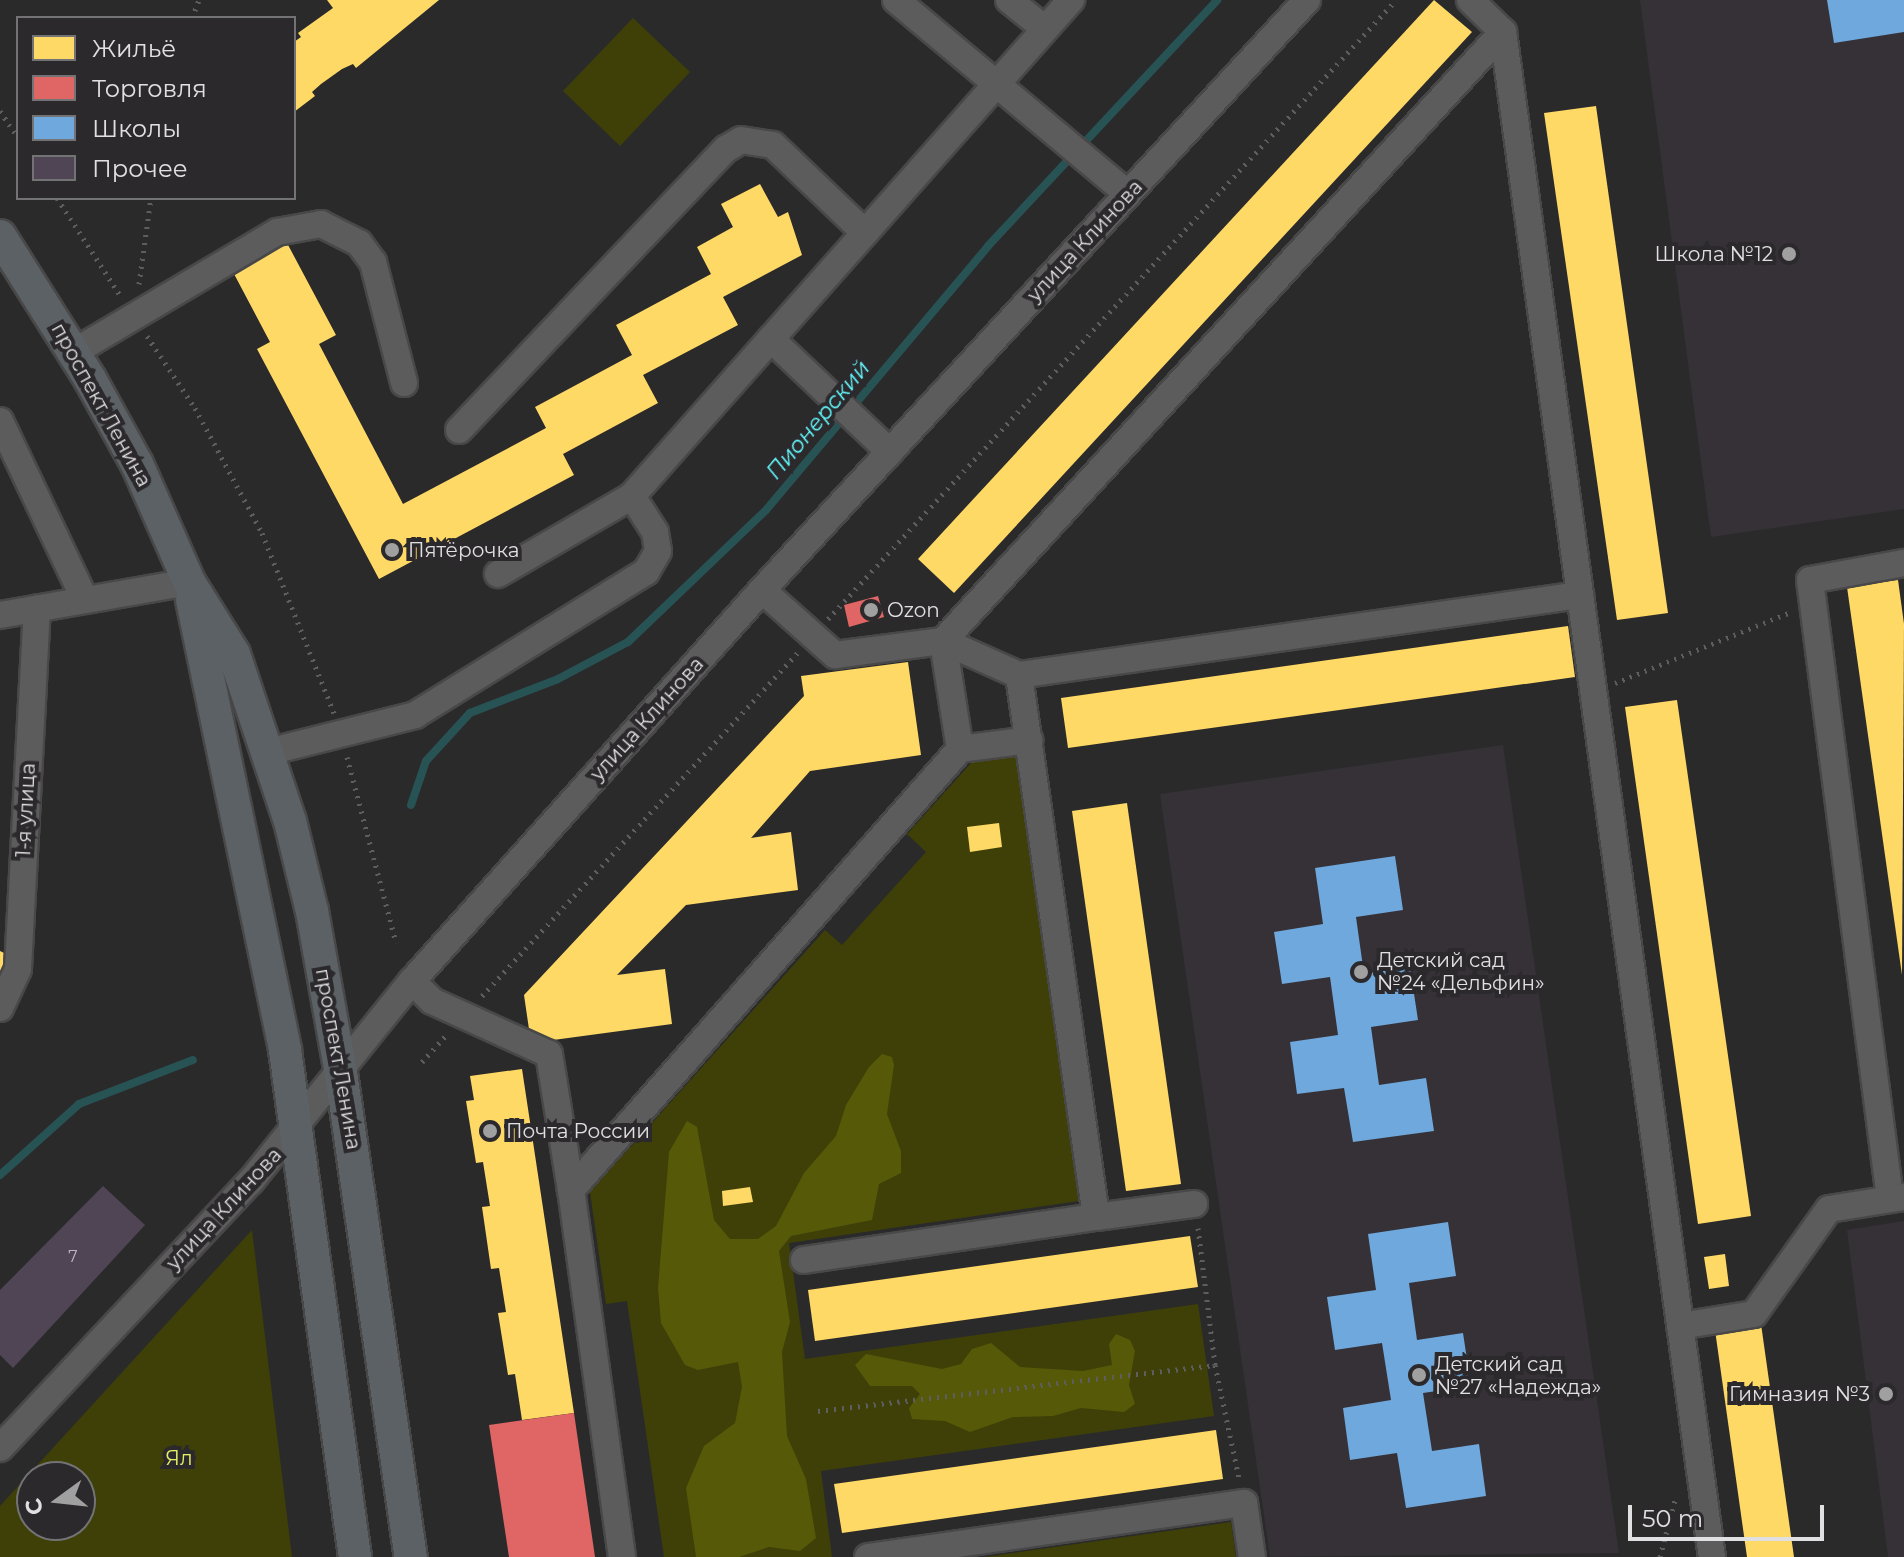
<!DOCTYPE html>
<html>
<head>
<meta charset="utf-8">
<style>
  body { margin:0 }
  #map { position:relative; width:1904px; height:1557px; overflow:hidden; background:#2b2a2b; font-family:Montserrat,sans-serif }
  div>[style] { position:absolute }
  [style*='--x'] { left:calc(var(--x)*1px); top:calc(var(--y)*1px); width:calc(var(--w)*1px); rotate:calc(var(--a)*1deg) }
  .built>* { inset:0; background:#353137 }
  .green>* { inset:0; background:#3e4007 }
  .forest>* { inset:0; background:#555908 }
  .homes>* { inset:0; background:#ffd966 }
  .shops>* { inset:0; background:#e06666 }
  .schools>* { inset:0; background:#6fa8dc }
  .stream>* { height:8px; margin:-4px; padding:0 4px; transform-origin:4px; border-radius:4px; background:#285355 }
  .building>* { inset:0; background:#4f4554 }
  .path>* { height:5px; margin-top:-2.5px; transform-origin:0; background:repeating-linear-gradient(90deg,#5f5e5f 0 2px,transparent 0 8px) }
  .roads { filter:drop-shadow(2px 0 #494849) drop-shadow(-2px 0 #494849) drop-shadow(0 2px #494849) drop-shadow(0 -2px #494849) }
  .minor>* { height:26px; margin:-13px; padding:0 13px; transform-origin:13px; border-radius:13px; background:#5d5c5d }
  .major>* { height:32px; margin:-16px; padding:0 16px; transform-origin:16px; border-radius:16px; background:#5b6165 }
  .dots>* { width:22px; height:22px; translate:-50% -50%; box-sizing:border-box; border:4px solid #2b292c; border-radius:50% }
  span { translate:-50% -50%; white-space:nowrap; text-align:center; line-height:1.15; -webkit-text-stroke:8px #2b292c; paint-order:stroke }
  .number-label { font-size:16px; color:#bcb8be }
  .number-label span { -webkit-text-stroke-width:0 }
  .street-label { font-size:20px; color:#e0dfe1 }
  .poi-label { font-size:20px; color:#e0dfe1 }
  .right { translate:-100% -50%; text-align:right }
  .left { translate:0 -50%; text-align:left }
  .park-label { font-size:20px; color:#e5ee66 }
  .water-label { font-size:22px; color:#62f9fd; font-style:italic }
  .legend { position:absolute; left:16px; top:16px; width:280px; height:184px; box-sizing:border-box; background:#2b292c; border:2px solid #737274; margin:0; padding:10px 14px; list-style:none; font-size:24px; color:#e0dfe1 }
  .legend li { display:flex; align-items:center; gap:16px; height:40px }
  .legend b { width:40px; border:2px solid #737274 }
  .north { position:absolute; left:16px; top:1461px; width:80px; height:80px; box-sizing:border-box; background:#2b292c; border:2px solid #737274; border-radius:50%; rotate:255deg; font-size:22px; font-weight:700; line-height:32px; text-align:center; color:#e0dfe1 }
  .north::after { content:''; display:block; margin:auto; width:28px; height:36px; background:#a1a0a1; clip-path:polygon(50% 0,100% 100%,50% 72%,0 100%) }
  .scale { position:absolute; left:1628px; top:1505px; width:196px; height:36px; box-sizing:border-box; border:4px solid #e0dfe1; border-top:0; padding-left:10px; font-size:24px; line-height:28px; white-space:nowrap; color:#e0dfe1; -webkit-text-stroke:6px #2b292c; paint-order:stroke }
</style>
</head>
<body>
<div id="map">
  <div class="built">
    <i style="clip-path:polygon(1640px 0,1904px 0,1904px 509px,1711px 537px)"></i>
    <i style="clip-path:polygon(1503px 745px,1619px 1553px,1270px 1557px,1160px 794px)"></i>
    <i style="clip-path:polygon(1904px 1221px,1904px 1557px,1888px 1557px,1847px 1230px)"></i>
  </div>
  <div class="green">
    <i style="clip-path:polygon(633px 18px,690px 72px,620px 146px,563px 91px)"></i>
    <i style="clip-path:polygon(1016px 756px,1079px 1201px,789px 1243px,805px 1359px,1198px 1304px,1214px 1416px,821px 1471px,832px 1557px,664px 1557px,627px 1301px,606px 1304px,590px 1192px,825px 930px,842px 945px,926px 852px,907px 834px,972px 762px)"></i>
    <i style="clip-path:polygon(evenodd,252px 1230px,292px 1557px,0 1557px,0 1506px,252px 1230px,80px 1477px,80px 1525px,32px 1525px,32px 1477px,80px 1477px)"></i>
    <i style="clip-path:polygon(1231px 1522px,1236px 1557px,984px 1557px)"></i>
  </div>
  <div class="forest">
    <i style="clip-path:polygon(882px 1054px,892px 1057px,894px 1065px,887px 1114px,901px 1151px,901px 1173px,879px 1184px,872px 1220px,791px 1236px,779px 1251px,790px 1322px,782px 1352px,787px 1436px,806px 1479px,816px 1538px,800px 1551px,769px 1547px,739px 1557px,696px 1557px,686px 1488px,704px 1446px,735px 1423px,742px 1387px,738px 1362px,698px 1370px,685px 1365px,661px 1323px,658px 1288px,669px 1152px,687px 1121px,697px 1127px,714px 1220px,730px 1239px,758px 1239px,776px 1226px,804px 1173px,836px 1136px,846px 1105px,869px 1067px)"></i>
    <i style="clip-path:polygon(1116px 1334px,1130px 1340px,1135px 1351px,1129px 1385px,1135px 1404px,1124px 1412px,1081px 1408px,1053px 1416px,1013px 1417px,970px 1432px,945px 1421px,912px 1419px,909px 1408px,920px 1394px,912px 1386px,870px 1386px,855px 1365px,866px 1354px,942px 1369px,961px 1364px,972px 1349px,991px 1343px,1020px 1367px,1083px 1371px,1112px 1365px,1109px 1344px)"></i>
  </div>
  <div class="homes">
    <i style="clip-path:polygon(327px 0,439px 0,356px 68px,353px 64px,342px 69px,321px 84px,312px 92px,315px 96px,294px 112px,294px 42px,301px 37px,298px 33px,333px 8px)"></i>
    <i style="clip-path:polygon(1434px 0,1472px 32px,954px 593px,918px 559px)"></i>
    <i style="clip-path:polygon(1596px 106px,1668px 613px,1617px 620px,1544px 113px)"></i>
    <i style="clip-path:polygon(760px 184px,778px 217px,788px 212px,802px 255px,723px 297px,738px 325px,643px 375px,658px 403px,563px 454px,574px 475px,379px 579px,257px 349px,270px 342px,233px 272px,287px 243px,336px 335px,319px 344px,403px 504px,546px 428px,535px 407px,632px 355px,616px 325px,711px 274px,697px 247px,733px 227px,721px 204px)"></i>
    <i style="clip-path:polygon(1898px 580px,1904px 624px,1902px 975px,1847px 587px)"></i>
    <i style="clip-path:polygon(1568px 626px,1575px 677px,1068px 748px,1061px 698px)"></i>
    <i style="clip-path:polygon(908px 662px,921px 755px,810px 771px,751px 838px,791px 832px,798px 890px,686px 905px,617px 975px,665px 969px,672px 1024px,531px 1043px,524px 995px,804px 696px,801px 676px)"></i>
    <i style="clip-path:polygon(1677px 700px,1751px 1216px,1698px 1224px,1625px 707px)"></i>
    <i style="clip-path:polygon(1127px 803px,1181px 1184px,1126px 1191px,1072px 811px)"></i>
    <i style="clip-path:polygon(999px 823px,1002px 847px,970px 852px,967px 827px)"></i>
    <i style="clip-path:polygon(0 951px,10px 956px,0 978px)"></i>
    <i style="clip-path:polygon(522px 1069px,574px 1413px,522px 1420px,515px 1374px,508px 1375px,498px 1313px,506px 1312px,499px 1268px,491px 1269px,482px 1207px,490px 1206px,483px 1162px,476px 1163px,466px 1101px,474px 1100px,470px 1076px)"></i>
    <i style="clip-path:polygon(750px 1187px,753px 1202px,723px 1206px,722px 1191px)"></i>
    <i style="clip-path:polygon(1190px 1236px,1198px 1287px,815px 1341px,808px 1290px)"></i>
    <i style="clip-path:polygon(1725px 1254px,1729px 1286px,1709px 1289px,1704px 1257px)"></i>
    <i style="clip-path:polygon(1761px 1324px,1794px 1557px,1747px 1557px,1715px 1330px)"></i>
    <i style="clip-path:polygon(1216px 1430px,1223px 1479px,842px 1533px,834px 1484px)"></i>
  </div>
  <div class="shops">
    <i style="clip-path:polygon(878px 596px,884px 617px,849px 627px,844px 605px)"></i>
    <i style="clip-path:polygon(574px 1413px,595px 1557px,509px 1557px,489px 1425px)"></i>
  </div>
  <div class="schools">
    <i style="clip-path:polygon(1827px 0,1904px 0,1904px 32px,1834px 43px)"></i>
    <i style="clip-path:polygon(1395px 856px,1403px 910px,1356px 917px,1364px 974px,1410px 967px,1418px 1020px,1371px 1027px,1379px 1085px,1426px 1078px,1434px 1131px,1353px 1142px,1344px 1088px,1297px 1094px,1290px 1042px,1338px 1035px,1330px 977px,1282px 984px,1274px 932px,1323px 924px,1315px 868px)"></i>
    <i style="clip-path:polygon(1448px 1222px,1456px 1276px,1409px 1283px,1417px 1340px,1463px 1333px,1471px 1386px,1423px 1393px,1432px 1451px,1479px 1444px,1486px 1496px,1406px 1508px,1397px 1453px,1350px 1460px,1343px 1408px,1391px 1400px,1382px 1343px,1335px 1350px,1327px 1297px,1376px 1290px,1368px 1234px)"></i>
  </div>
  <div class="stream">
    <i style="--x:411;--y:805;--w:46;--a:-71.2"></i>
    <i style="--x:426;--y:761;--w:65;--a:-47.5"></i>
    <i style="--x:470;--y:713;--w:94;--a:-21.1"></i>
    <i style="--x:558;--y:679;--w:79;--a:-27.9"></i>
    <i style="--x:628;--y:642;--w:191;--a:-43.7"></i>
    <i style="--x:766;--y:510;--w:345;--a:-49.9"></i>
    <i style="--x:988;--y:246;--w:336;--a:-47"></i>
    <i style="--x:0;--y:1175;--w:106;--a:-41.9"></i>
    <i style="--x:79;--y:1104;--w:122;--a:-21.1"></i>
  </div>
  <div class="building">
    <i style="clip-path:polygon(103px 1186px,145px 1225px,13px 1368px,0 1355px,0 1290px)"></i>
  </div>
  <div class="path">
    <i style="--x:192;--y:18;--w:19;--a:-69"></i>
    <i style="--x:0;--y:111;--w:32;--a:56"></i>
    <i style="--x:57;--y:198;--w:119;--a:57"></i>
    <i style="--x:139;--y:284;--w:87;--a:-82.1"></i>
    <i style="--x:147;--y:336;--w:87;--a:56.3"></i>
    <i style="--x:195;--y:408;--w:142;--a:61.8"></i>
    <i style="--x:262;--y:533;--w:194;--a:68.2"></i>
    <i style="--x:828;--y:619;--w:840;--a:-47.46"></i>
    <i style="--x:1615;--y:683;--w:190;--a:-22"></i>
    <i style="--x:347;--y:757;--w:192;--a:75.2"></i>
    <i style="--x:482;--y:996;--w:466;--a:-47.4"></i>
    <i style="--x:422;--y:1062;--w:39;--a:-48"></i>
    <i style="--x:1198;--y:1228;--w:138;--a:82.9"></i>
    <i style="--x:1215;--y:1365;--w:116;--a:78"></i>
    <i style="--x:818;--y:1411;--w:400;--a:-6.6"></i>
    <i style="--x:1660;--y:1557;--w:63;--a:-75.3"></i>
  </div>
  <div class="roads">
    <div class="minor">
      <i style="--x:896;--y:0;--w:302;--a:39.9"></i>
      <i style="--x:1009;--y:0;--w:46;--a:38.9"></i>
      <i style="--x:1470;--y:0;--w:46;--a:44.1"></i>
      <i style="--x:1503;--y:32;--w:1539;--a:82.2"></i>
      <i style="--x:1503;--y:32;--w:827;--a:132.6"></i>
      <i style="--x:943;--y:641;--w:83;--a:24.1"></i>
      <i style="--x:1019;--y:675;--w:567;--a:-8.12"></i>
      <i style="--x:74;--y:352;--w:236;--a:-30.6"></i>
      <i style="--x:277;--y:232;--w:45;--a:-10.3"></i>
      <i style="--x:321;--y:224;--w:42;--a:26.6"></i>
      <i style="--x:359;--y:243;--w:24;--a:54"></i>
      <i style="--x:373;--y:262;--w:125;--a:75.6"></i>
      <i style="--x:0;--y:421;--w:198;--a:64.6"></i>
      <i style="--x:459;--y:430;--w:388;--a:-46.5"></i>
      <i style="--x:726;--y:149;--w:17;--a:-31"></i>
      <i style="--x:741;--y:140;--w:32;--a:9"></i>
      <i style="--x:773;--y:145;--w:127;--a:43.7"></i>
      <i style="--x:890;--y:452;--w:164;--a:-136.5"></i>
      <i style="--x:771;--y:339;--w:453;--a:-48.5"></i>
      <i style="--x:498;--y:574;--w:155;--a:-30.2"></i>
      <i style="--x:632;--y:496;--w:210;--a:-48.5"></i>
      <i style="--x:762;--y:590;--w:98;--a:41.7"></i>
      <i style="--x:835;--y:655;--w:109;--a:-7.4"></i>
      <i style="--x:943;--y:641;--w:109;--a:81.1"></i>
      <i style="--x:0;--y:615;--w:192;--a:-9.9"></i>
      <i style="--x:1019;--y:675;--w:547;--a:81.91"></i>
      <i style="--x:1096;--y:1217;--w:99;--a:-7.6"></i>
      <i style="--x:268;--y:752;--w:152;--a:-14.1"></i>
      <i style="--x:415;--y:715;--w:272;--a:-31.8"></i>
      <i style="--x:646;--y:572;--w:24;--a:-60"></i>
      <i style="--x:658;--y:551;--w:19;--a:-99"></i>
      <i style="--x:655;--y:532;--w:43;--a:-122.6"></i>
      <i style="--x:412;--y:981;--w:28;--a:45"></i>
      <i style="--x:432;--y:1001;--w:128;--a:24.4"></i>
      <i style="--x:549;--y:1054;--w:138;--a:80.8"></i>
      <i style="--x:0;--y:1008;--w:43;--a:-65.2"></i>
      <i style="--x:18;--y:969;--w:361;--a:-87"></i>
      <i style="--x:1890;--y:1198;--w:623;--a:-97.38"></i>
      <i style="--x:1810;--y:580;--w:96;--a:-10.3"></i>
      <i style="--x:804;--y:1260;--w:295;--a:-8.4"></i>
      <i style="--x:1680;--y:1326;--w:75;--a:-9.2"></i>
      <i style="--x:1754;--y:1314;--w:129;--a:-54.5"></i>
      <i style="--x:1829;--y:1209;--w:76;--a:-9.1"></i>
      <i style="--x:0;--y:1448;--w:366;--a:-46.8"></i>
      <i style="--x:251;--y:1181;--w:257;--a:-51.2"></i>
      <i style="--x:412;--y:981;--w:525;--a:-48.17"></i>
      <i style="--x:762;--y:590;--w:803;--a:-47.27"></i>
      <i style="--x:622;--y:1557;--w:371;--a:-97.9"></i>
      <i style="--x:571;--y:1190;--w:588;--a:-48.58"></i>
      <i style="--x:960;--y:749;--w:70;--a:-7.4"></i>
      <i style="--x:868;--y:1557;--w:380;--a:-8.2"></i>
      <i style="--x:1244;--y:1503;--w:55;--a:81.6"></i>
    </div>
    <div class="major">
      <i style="--x:0;--y:236;--w:169;--a:57.8"></i>
      <i style="--x:90;--y:379;--w:97;--a:61.1"></i>
      <i style="--x:137;--y:464;--w:129;--a:66.2"></i>
      <i style="--x:189;--y:582;--w:85;--a:58"></i>
      <i style="--x:234;--y:654;--w:176;--a:71.5"></i>
      <i style="--x:290;--y:821;--w:93;--a:76.3"></i>
      <i style="--x:312;--y:911;--w:165;--a:79.9"></i>
      <i style="--x:341;--y:1073;--w:489;--a:81.8"></i>
      <i style="--x:192;--y:600;--w:460;--a:78.3"></i>
      <i style="--x:285;--y:1050;--w:512;--a:82.14"></i>
    </div>
  </div>
  <div class="dots">
    <i style="left:1789px;top:254px;background:#a1a0a1"></i>
    <i style="left:392px;top:550px;background:#a1a0a1"></i>
    <i style="left:871px;top:610px;background:#a1a0a1"></i>
    <i style="left:1361px;top:972px;background:#a1a0a1"></i>
    <i style="left:490px;top:1131px;background:#a1a0a1"></i>
    <i style="left:1419px;top:1375px;background:#a1a0a1"></i>
    <i style="left:1886px;top:1394px;background:#a1a0a1"></i>
  </div>
  <div class="number-label">
    <span style="left:73px;top:1257px">7</span>
  </div>
  <div class="street-label">
    <span style="left:1085px;top:241px;rotate:-47deg">улица Клинова</span>
    <span style="left:101px;top:405px;rotate:61deg">проспект Ленина</span>
    <span style="left:647px;top:719px;rotate:-48deg">улица Клинова</span>
    <span style="left:26px;top:810px;rotate:-87deg">1-я улица</span>
    <span style="left:338px;top:1059px;rotate:80deg">проспект Ленина</span>
    <span style="left:224px;top:1209px;rotate:-47deg">улица Клинова</span>
  </div>
  <div class="poi-label">
    <span class="right" style="left:1773px;top:254px">Школа №12</span>
    <span class="left" style="left:408px;top:550px">Пятёрочка</span>
    <span class="left" style="left:887px;top:610px">Ozon</span>
    <span class="left" style="left:1377px;top:972px">Детский сад<br>№24 «Дельфин»</span>
    <span class="left" style="left:506px;top:1131px">Почта России</span>
    <span class="left" style="left:1435px;top:1376px">Детский сад<br>№27 «Надежда»</span>
    <span class="right" style="left:1870px;top:1394px">Гимназия №3</span>
  </div>
  <div class="park-label">
    <span style="left:179px;top:1458px">Ял</span>
  </div>
  <div class="water-label">
    <span style="left:818px;top:420px;rotate:-50deg">Пионерский</span>
  </div>
  <ul class="legend">
  <li><b style="height:22px;background:#ffd966"></b>Жильё</li>
  <li><b style="height:22px;background:#e06666"></b>Торговля</li>
  <li><b style="height:22px;background:#6fa8dc"></b>Школы</li>
  <li><b style="height:22px;background:#4f4554"></b>Прочее</li>
  </ul>
  <div class="north">С</div>
  <div class="scale">50 m</div>
</div>
</body>
</html>
